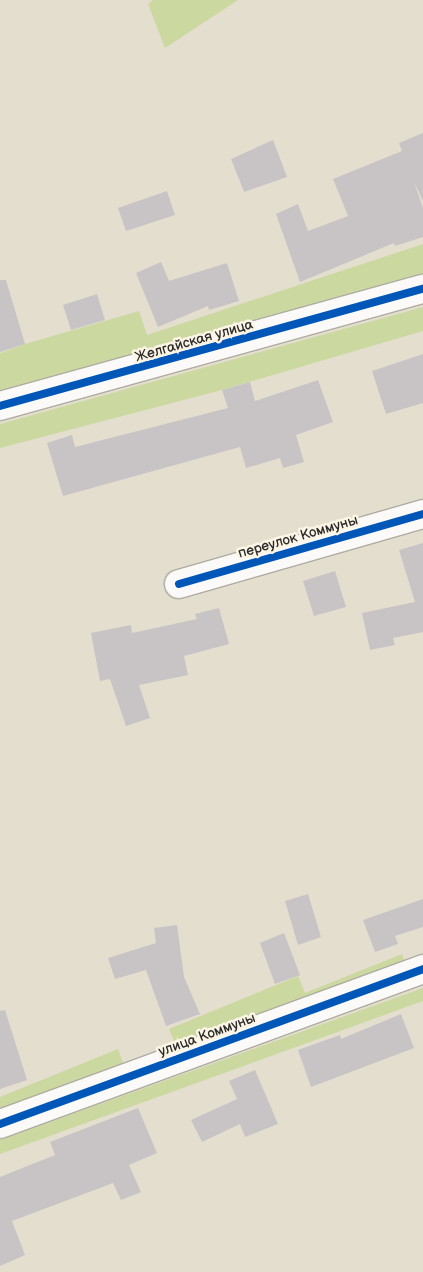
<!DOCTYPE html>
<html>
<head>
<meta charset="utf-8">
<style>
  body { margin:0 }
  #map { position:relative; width:423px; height:1272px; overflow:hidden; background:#e3decd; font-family:"Balsamiq Sans",sans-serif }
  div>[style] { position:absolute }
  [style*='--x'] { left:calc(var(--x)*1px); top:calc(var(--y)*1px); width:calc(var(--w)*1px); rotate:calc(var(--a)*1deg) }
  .green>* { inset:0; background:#cbd9a0 }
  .building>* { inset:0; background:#c8c4c6 }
  .roads { filter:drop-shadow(1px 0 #afaca2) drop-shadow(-1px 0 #afaca2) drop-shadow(0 1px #afaca2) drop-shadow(0 -1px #afaca2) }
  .minor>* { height:28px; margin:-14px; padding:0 14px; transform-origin:14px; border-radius:14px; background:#fbfaf8 }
  .cycleway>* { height:8px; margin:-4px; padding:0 4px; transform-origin:4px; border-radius:4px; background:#0057b8 }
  span { translate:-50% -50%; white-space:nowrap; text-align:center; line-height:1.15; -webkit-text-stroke:5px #fcf5e5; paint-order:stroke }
  .street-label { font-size:14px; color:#2b2b2b }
</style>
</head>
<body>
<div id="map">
  <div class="green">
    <i style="clip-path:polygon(153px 0,238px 0,165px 48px,148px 4px)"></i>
    <i style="clip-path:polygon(423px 244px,423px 273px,147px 354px,0 391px,0 353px,25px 344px,139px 311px,147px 335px)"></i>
    <i style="clip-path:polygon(423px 307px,423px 331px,222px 390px,0 448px,0 424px)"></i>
    <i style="clip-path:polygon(402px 954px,405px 963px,177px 1048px,169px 1029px,298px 976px,305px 993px)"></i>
    <i style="clip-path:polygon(423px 988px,423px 1001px,0 1154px,0 1140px)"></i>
    <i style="clip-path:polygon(118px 1049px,123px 1063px,0 1110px,0 1097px)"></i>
  </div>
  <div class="building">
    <i style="clip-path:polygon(423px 133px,423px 201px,414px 182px,423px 208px,423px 237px,395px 246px,394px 243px,300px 282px,276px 214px,298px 204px,308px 231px,348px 216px,333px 179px,402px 151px,399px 143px)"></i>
    <i style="clip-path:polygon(273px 140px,287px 177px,244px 192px,231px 159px)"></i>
    <i style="clip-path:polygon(167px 191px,175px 215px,126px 231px,118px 208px)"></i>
    <i style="clip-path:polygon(161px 262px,169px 281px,227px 263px,239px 301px,209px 310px,208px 306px,158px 327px,136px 273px)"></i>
    <i style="clip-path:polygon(0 280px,6px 280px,25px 344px,0 352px)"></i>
    <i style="clip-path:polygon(97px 294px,105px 320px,71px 330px,63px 305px)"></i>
    <i style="clip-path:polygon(423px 354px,423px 403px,386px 414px,372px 371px)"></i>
    <i style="clip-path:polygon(318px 380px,333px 422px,296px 435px,304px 462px,283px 468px,280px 458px,246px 468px,240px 447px,63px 496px,47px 443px,72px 435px,75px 447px,228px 408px,222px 390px,250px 382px,255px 401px)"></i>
    <i style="clip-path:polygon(423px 543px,423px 632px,393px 638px,395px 645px,370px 650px,362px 613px,415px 602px,399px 550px)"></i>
    <i style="clip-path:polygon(335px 571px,346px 607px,314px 616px,303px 581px)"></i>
    <i style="clip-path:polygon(219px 608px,229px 644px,184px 656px,188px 675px,139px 685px,150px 718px,126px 726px,110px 679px,100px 681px,91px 633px,131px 625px,132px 633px,197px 619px,195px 614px)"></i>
    <i style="clip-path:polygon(308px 894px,321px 937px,298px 945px,285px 901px)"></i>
    <i style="clip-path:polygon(423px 899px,423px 927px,395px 936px,398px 944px,375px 952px,363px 920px)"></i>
    <i style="clip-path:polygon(177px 925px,184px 977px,200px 1014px,166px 1026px,146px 970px,115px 979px,108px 958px,156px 943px,154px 928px)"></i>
    <i style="clip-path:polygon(284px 933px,300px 975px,275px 984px,260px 943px)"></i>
    <i style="clip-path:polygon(5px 1010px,27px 1080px,0 1089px,0 1011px)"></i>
    <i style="clip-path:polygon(401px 1014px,414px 1048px,311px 1087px,298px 1050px,340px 1035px,341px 1039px)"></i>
    <i style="clip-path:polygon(255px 1070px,278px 1124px,245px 1137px,240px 1124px,202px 1142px,191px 1120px,237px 1099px,229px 1081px)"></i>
    <i style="clip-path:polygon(138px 1108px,157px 1153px,129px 1165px,141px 1192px,121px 1200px,113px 1183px,12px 1221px,25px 1255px,0 1266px,0 1177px,55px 1155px,50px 1142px)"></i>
  </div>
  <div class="roads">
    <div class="minor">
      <i style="--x:0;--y:406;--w:439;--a:-15.5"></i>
      <i style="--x:179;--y:584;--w:254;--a:-16"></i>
      <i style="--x:0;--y:1124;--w:451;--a:-20.1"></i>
    </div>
  </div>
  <div class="cycleway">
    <i style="--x:0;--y:406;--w:439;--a:-15.5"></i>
    <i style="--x:179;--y:584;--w:254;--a:-16"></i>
    <i style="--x:0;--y:1124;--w:451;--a:-20.1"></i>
  </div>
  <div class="street-label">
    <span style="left:194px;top:341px;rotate:-16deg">Желгайская улица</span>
    <span style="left:298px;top:537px;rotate:-16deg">переулок Коммуны</span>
    <span style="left:207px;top:1035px;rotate:-20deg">улица Коммуны</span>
  </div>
</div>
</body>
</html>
